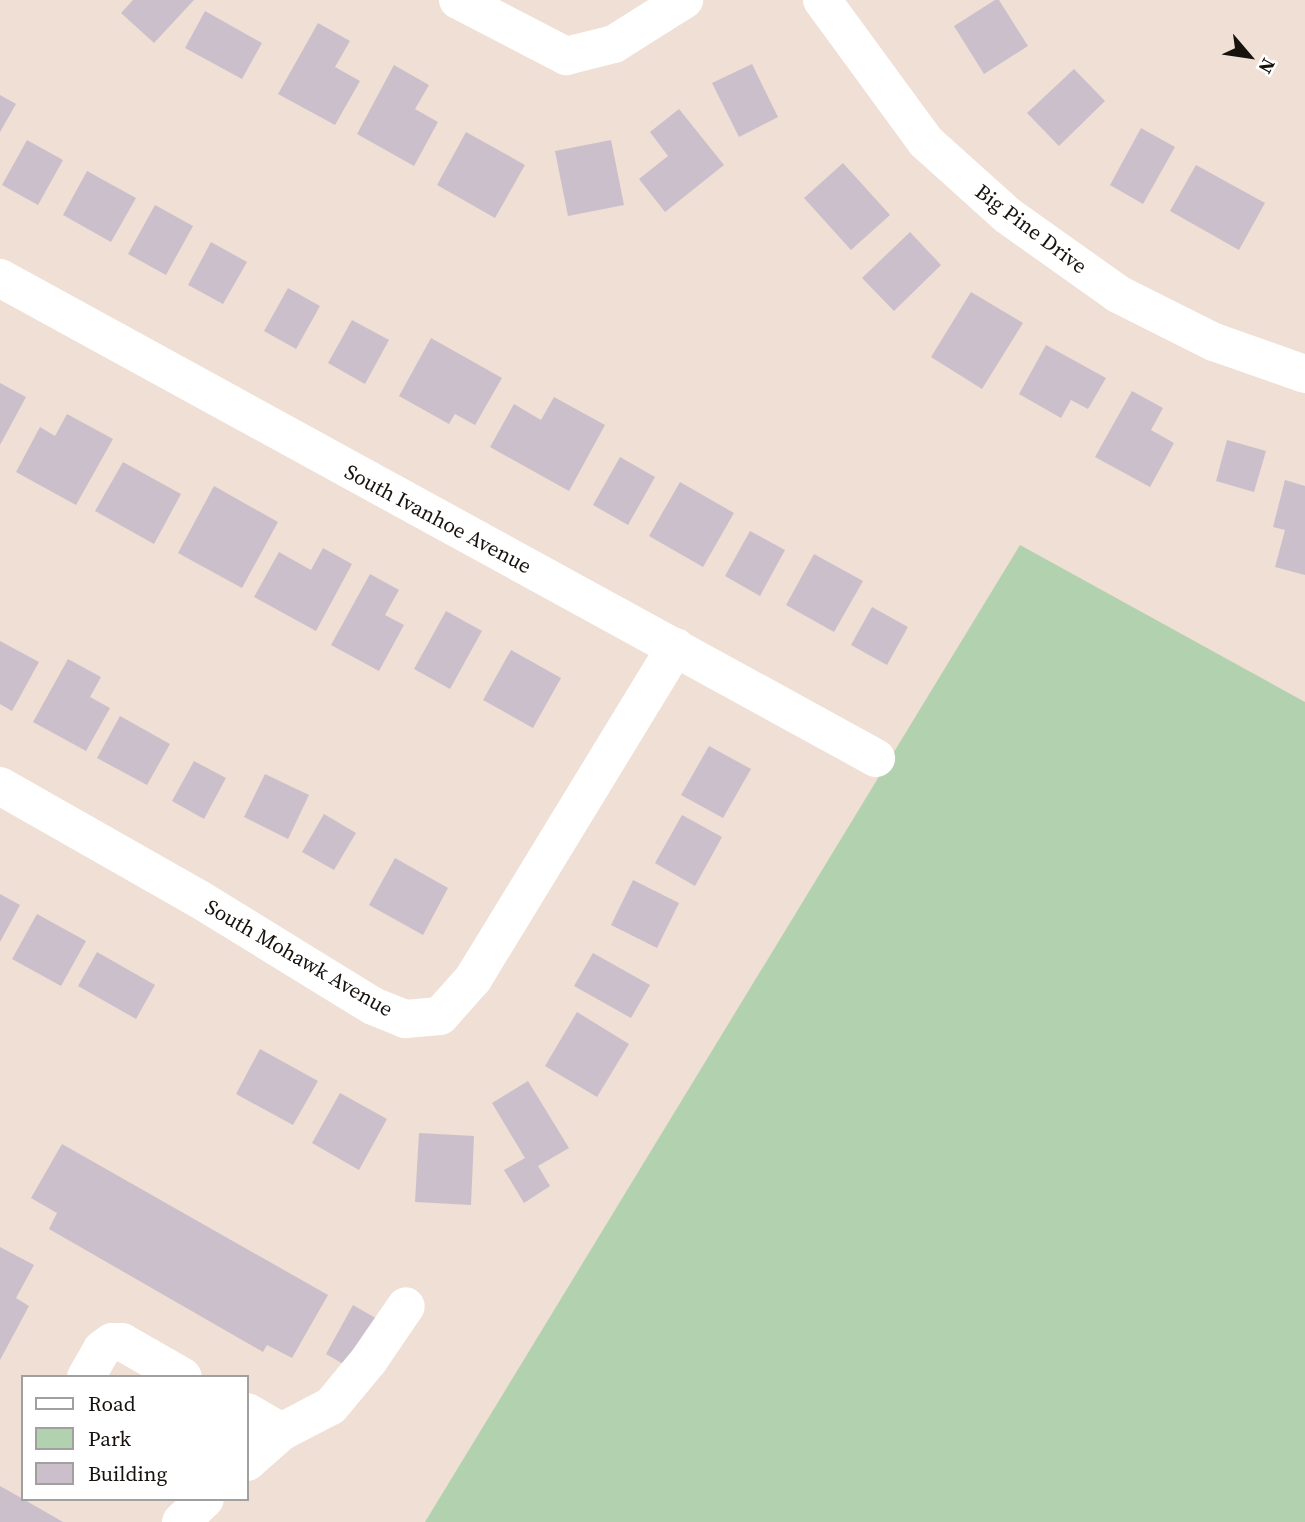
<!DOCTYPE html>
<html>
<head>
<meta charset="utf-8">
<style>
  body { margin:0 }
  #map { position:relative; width:1305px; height:1522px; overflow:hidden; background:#efdfd4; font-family:"Source Serif 4",serif }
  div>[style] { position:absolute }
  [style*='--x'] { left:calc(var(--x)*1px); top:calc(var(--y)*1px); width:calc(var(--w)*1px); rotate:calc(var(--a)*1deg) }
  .green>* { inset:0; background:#b2d2af }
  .building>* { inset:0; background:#ccbfcc }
  .minor>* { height:38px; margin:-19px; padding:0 19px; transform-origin:19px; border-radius:19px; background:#fff }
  span { translate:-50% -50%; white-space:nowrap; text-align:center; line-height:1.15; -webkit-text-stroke:7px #fff; paint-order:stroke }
  .street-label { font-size:21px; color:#17120e }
  .legend { position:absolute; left:21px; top:1375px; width:228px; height:126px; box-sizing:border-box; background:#fff; border:2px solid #a2a09f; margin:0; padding:9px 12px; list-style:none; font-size:21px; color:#17120e }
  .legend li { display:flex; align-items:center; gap:14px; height:35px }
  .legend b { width:35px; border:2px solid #a2a09f }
  .north { position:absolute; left:1214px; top:21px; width:70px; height:70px; -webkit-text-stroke:5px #fff; paint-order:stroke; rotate:119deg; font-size:19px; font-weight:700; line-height:28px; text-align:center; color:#17120e }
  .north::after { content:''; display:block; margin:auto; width:24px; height:32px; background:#17120e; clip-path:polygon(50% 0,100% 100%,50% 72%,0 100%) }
</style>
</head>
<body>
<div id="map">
  <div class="green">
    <i style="clip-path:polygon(1020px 545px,1305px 702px,1305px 1522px,425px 1522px)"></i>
  </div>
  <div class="building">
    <i style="clip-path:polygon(133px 0,194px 0,154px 43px,121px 13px)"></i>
    <i style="clip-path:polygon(995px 0,999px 0,1028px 46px,984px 74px,954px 26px)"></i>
    <i style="clip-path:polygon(205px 11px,262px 43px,242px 79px,185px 48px)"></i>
    <i style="clip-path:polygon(318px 23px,350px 41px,335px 67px,360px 81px,335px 125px,278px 94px)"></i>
    <i style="clip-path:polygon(752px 64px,778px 117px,739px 137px,712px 83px)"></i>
    <i style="clip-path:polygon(394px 65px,429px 85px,415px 109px,438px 122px,414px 166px,357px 134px)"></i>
    <i style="clip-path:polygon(1074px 69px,1105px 101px,1059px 146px,1027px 113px)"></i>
    <i style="clip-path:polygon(0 95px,16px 104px,0 132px)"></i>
    <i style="clip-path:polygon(679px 109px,724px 165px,665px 212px,639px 179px,668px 156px,650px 132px)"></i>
    <i style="clip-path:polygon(1141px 128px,1175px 147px,1143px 204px,1110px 185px)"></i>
    <i style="clip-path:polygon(466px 132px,525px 165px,495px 218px,437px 185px)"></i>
    <i style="clip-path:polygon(27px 140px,63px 160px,38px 205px,2px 185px)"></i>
    <i style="clip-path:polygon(611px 140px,624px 205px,568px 216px,555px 151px)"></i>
    <i style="clip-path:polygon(843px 163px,890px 215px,851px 250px,804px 198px)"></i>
    <i style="clip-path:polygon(1196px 165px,1265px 203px,1239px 250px,1170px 211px)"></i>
    <i style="clip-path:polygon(87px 171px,136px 198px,111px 242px,63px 215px)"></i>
    <i style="clip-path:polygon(155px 205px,193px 226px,166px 275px,128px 254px)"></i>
    <i style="clip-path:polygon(910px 232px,941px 265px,894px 311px,862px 278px)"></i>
    <i style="clip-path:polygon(211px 242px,247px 262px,223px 304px,188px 285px)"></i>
    <i style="clip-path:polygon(288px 288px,320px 306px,296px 349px,264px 331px)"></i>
    <i style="clip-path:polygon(971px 292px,1023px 323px,982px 389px,931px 357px)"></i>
    <i style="clip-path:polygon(352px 320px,389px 340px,365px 384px,328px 363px)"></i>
    <i style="clip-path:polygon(431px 338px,502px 378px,475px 425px,455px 414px,449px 424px,399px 396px)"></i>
    <i style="clip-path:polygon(1046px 345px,1106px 378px,1088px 409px,1071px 400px,1061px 418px,1019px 394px)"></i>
    <i style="clip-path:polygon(0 383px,26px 397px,0 445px)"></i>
    <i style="clip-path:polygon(1132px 391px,1163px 408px,1151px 430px,1174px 443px,1150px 487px,1095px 457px)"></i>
    <i style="clip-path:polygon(554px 397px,605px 425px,569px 491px,490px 447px,514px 404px,541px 420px)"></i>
    <i style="clip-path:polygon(67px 414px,113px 439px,76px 505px,16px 472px,40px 427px,55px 436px)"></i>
    <i style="clip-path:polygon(1227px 440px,1266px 451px,1254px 492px,1216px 481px)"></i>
    <i style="clip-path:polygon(620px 457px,655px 477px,628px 525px,593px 505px)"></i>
    <i style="clip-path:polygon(123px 462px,181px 494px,154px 544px,95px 511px)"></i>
    <i style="clip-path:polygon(1285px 480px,1305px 486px,1305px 575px,1275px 567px,1285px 530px,1273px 527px)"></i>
    <i style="clip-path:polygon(680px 482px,734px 513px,703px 567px,649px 536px)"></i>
    <i style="clip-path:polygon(214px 486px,278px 522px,242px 588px,178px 553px)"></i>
    <i style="clip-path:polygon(750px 531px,785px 550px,760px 596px,725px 576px)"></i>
    <i style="clip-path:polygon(323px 548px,352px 564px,316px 631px,254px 597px,279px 552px,311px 570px)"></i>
    <i style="clip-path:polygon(814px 554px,863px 581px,834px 632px,786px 605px)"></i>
    <i style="clip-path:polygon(370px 574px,399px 590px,385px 615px,404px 625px,379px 671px,331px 645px)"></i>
    <i style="clip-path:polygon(872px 607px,908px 627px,887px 665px,851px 645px)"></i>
    <i style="clip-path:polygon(446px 611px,482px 631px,450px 689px,414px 669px)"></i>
    <i style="clip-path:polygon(0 641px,39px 662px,12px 711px,0 704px)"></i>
    <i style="clip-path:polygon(511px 650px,561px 678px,533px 728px,483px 700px)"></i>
    <i style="clip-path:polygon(68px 659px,101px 677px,90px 697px,110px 708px,86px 751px,33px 722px)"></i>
    <i style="clip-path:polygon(120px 716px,170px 744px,147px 785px,97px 758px)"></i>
    <i style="clip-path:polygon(709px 746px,751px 769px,723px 818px,681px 795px)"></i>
    <i style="clip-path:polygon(194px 761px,226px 778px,204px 819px,172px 801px)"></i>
    <i style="clip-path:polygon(265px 774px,309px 795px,288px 839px,244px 817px)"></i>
    <i style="clip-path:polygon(324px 814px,356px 833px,334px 870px,302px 852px)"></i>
    <i style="clip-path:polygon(682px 815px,722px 837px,695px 886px,655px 863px)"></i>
    <i style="clip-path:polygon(395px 858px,448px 888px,423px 935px,369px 905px)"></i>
    <i style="clip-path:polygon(633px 880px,679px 903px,657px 948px,611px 925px)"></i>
    <i style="clip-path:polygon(0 894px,20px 905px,0 942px)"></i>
    <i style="clip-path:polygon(37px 914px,86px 941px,61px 986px,12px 959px)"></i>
    <i style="clip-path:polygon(97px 952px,155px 985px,136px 1019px,78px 986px)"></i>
    <i style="clip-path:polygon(593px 953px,650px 985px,631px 1018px,574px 986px)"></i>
    <i style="clip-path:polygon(577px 1012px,629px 1044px,597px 1097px,545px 1066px)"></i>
    <i style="clip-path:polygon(260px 1049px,318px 1081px,293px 1125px,236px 1094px)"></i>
    <i style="clip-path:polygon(528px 1081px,569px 1148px,538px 1166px,550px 1186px,524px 1203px,504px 1170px,525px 1158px,492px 1103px)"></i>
    <i style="clip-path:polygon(340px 1093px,387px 1119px,359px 1170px,312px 1143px)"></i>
    <i style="clip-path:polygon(419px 1133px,474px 1136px,471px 1205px,415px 1202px)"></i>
    <i style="clip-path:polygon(62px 1144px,328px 1295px,292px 1358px,267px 1345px,263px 1352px,49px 1229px,57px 1213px,31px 1198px)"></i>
    <i style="clip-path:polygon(0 1247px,34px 1265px,16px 1298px,29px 1306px,0 1360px)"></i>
    <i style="clip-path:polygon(353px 1305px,379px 1320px,352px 1369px,326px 1354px)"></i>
    <i style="clip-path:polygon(0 1486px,23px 1499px,63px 1522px,0 1522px)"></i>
  </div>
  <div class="minor">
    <i style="--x:458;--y:0;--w:122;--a:27.4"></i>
    <i style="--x:566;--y:56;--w:49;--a:-14"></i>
    <i style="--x:614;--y:44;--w:83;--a:-32.2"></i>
    <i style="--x:822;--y:0;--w:176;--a:53.8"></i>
    <i style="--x:926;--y:142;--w:109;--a:42"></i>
    <i style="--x:1007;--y:215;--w:136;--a:35.4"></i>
    <i style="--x:1118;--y:294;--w:107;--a:26.6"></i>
    <i style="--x:1214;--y:342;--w:96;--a:19.4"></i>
    <i style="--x:0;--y:278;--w:999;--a:28.72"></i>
    <i style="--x:0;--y:786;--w:229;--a:29.6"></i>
    <i style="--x:199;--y:899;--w:204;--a:31.6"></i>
    <i style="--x:373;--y:1006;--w:35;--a:22"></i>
    <i style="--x:405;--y:1019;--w:35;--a:-5"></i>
    <i style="--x:440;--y:1016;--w:50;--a:-48.3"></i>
    <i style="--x:473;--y:979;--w:389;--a:-58.6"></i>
    <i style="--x:86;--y:1377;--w:32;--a:-60"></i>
    <i style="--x:102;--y:1349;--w:12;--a:-35"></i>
    <i style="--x:112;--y:1342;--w:10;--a:0"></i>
    <i style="--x:122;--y:1342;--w:70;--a:29.8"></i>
    <i style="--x:247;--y:1412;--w:39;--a:30"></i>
    <i style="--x:247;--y:1462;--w:45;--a:-41.4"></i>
    <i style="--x:281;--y:1432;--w:56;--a:-27.5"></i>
    <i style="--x:331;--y:1406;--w:60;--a:-50.4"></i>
    <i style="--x:369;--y:1360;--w:65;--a:-55.6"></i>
    <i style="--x:181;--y:1522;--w:33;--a:-44"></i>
  </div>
  <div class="street-label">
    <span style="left:1031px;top:229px;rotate:37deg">Big Pine Drive</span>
    <span style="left:438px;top:519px;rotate:28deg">South Ivanhoe Avenue</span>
    <span style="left:299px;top:958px;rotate:30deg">South Mohawk Avenue</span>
  </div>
  <ul class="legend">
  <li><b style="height:9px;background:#fff"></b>Road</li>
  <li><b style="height:19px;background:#b2d2af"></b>Park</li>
  <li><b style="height:19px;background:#ccbfcc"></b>Building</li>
  </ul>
  <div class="north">N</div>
</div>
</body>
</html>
